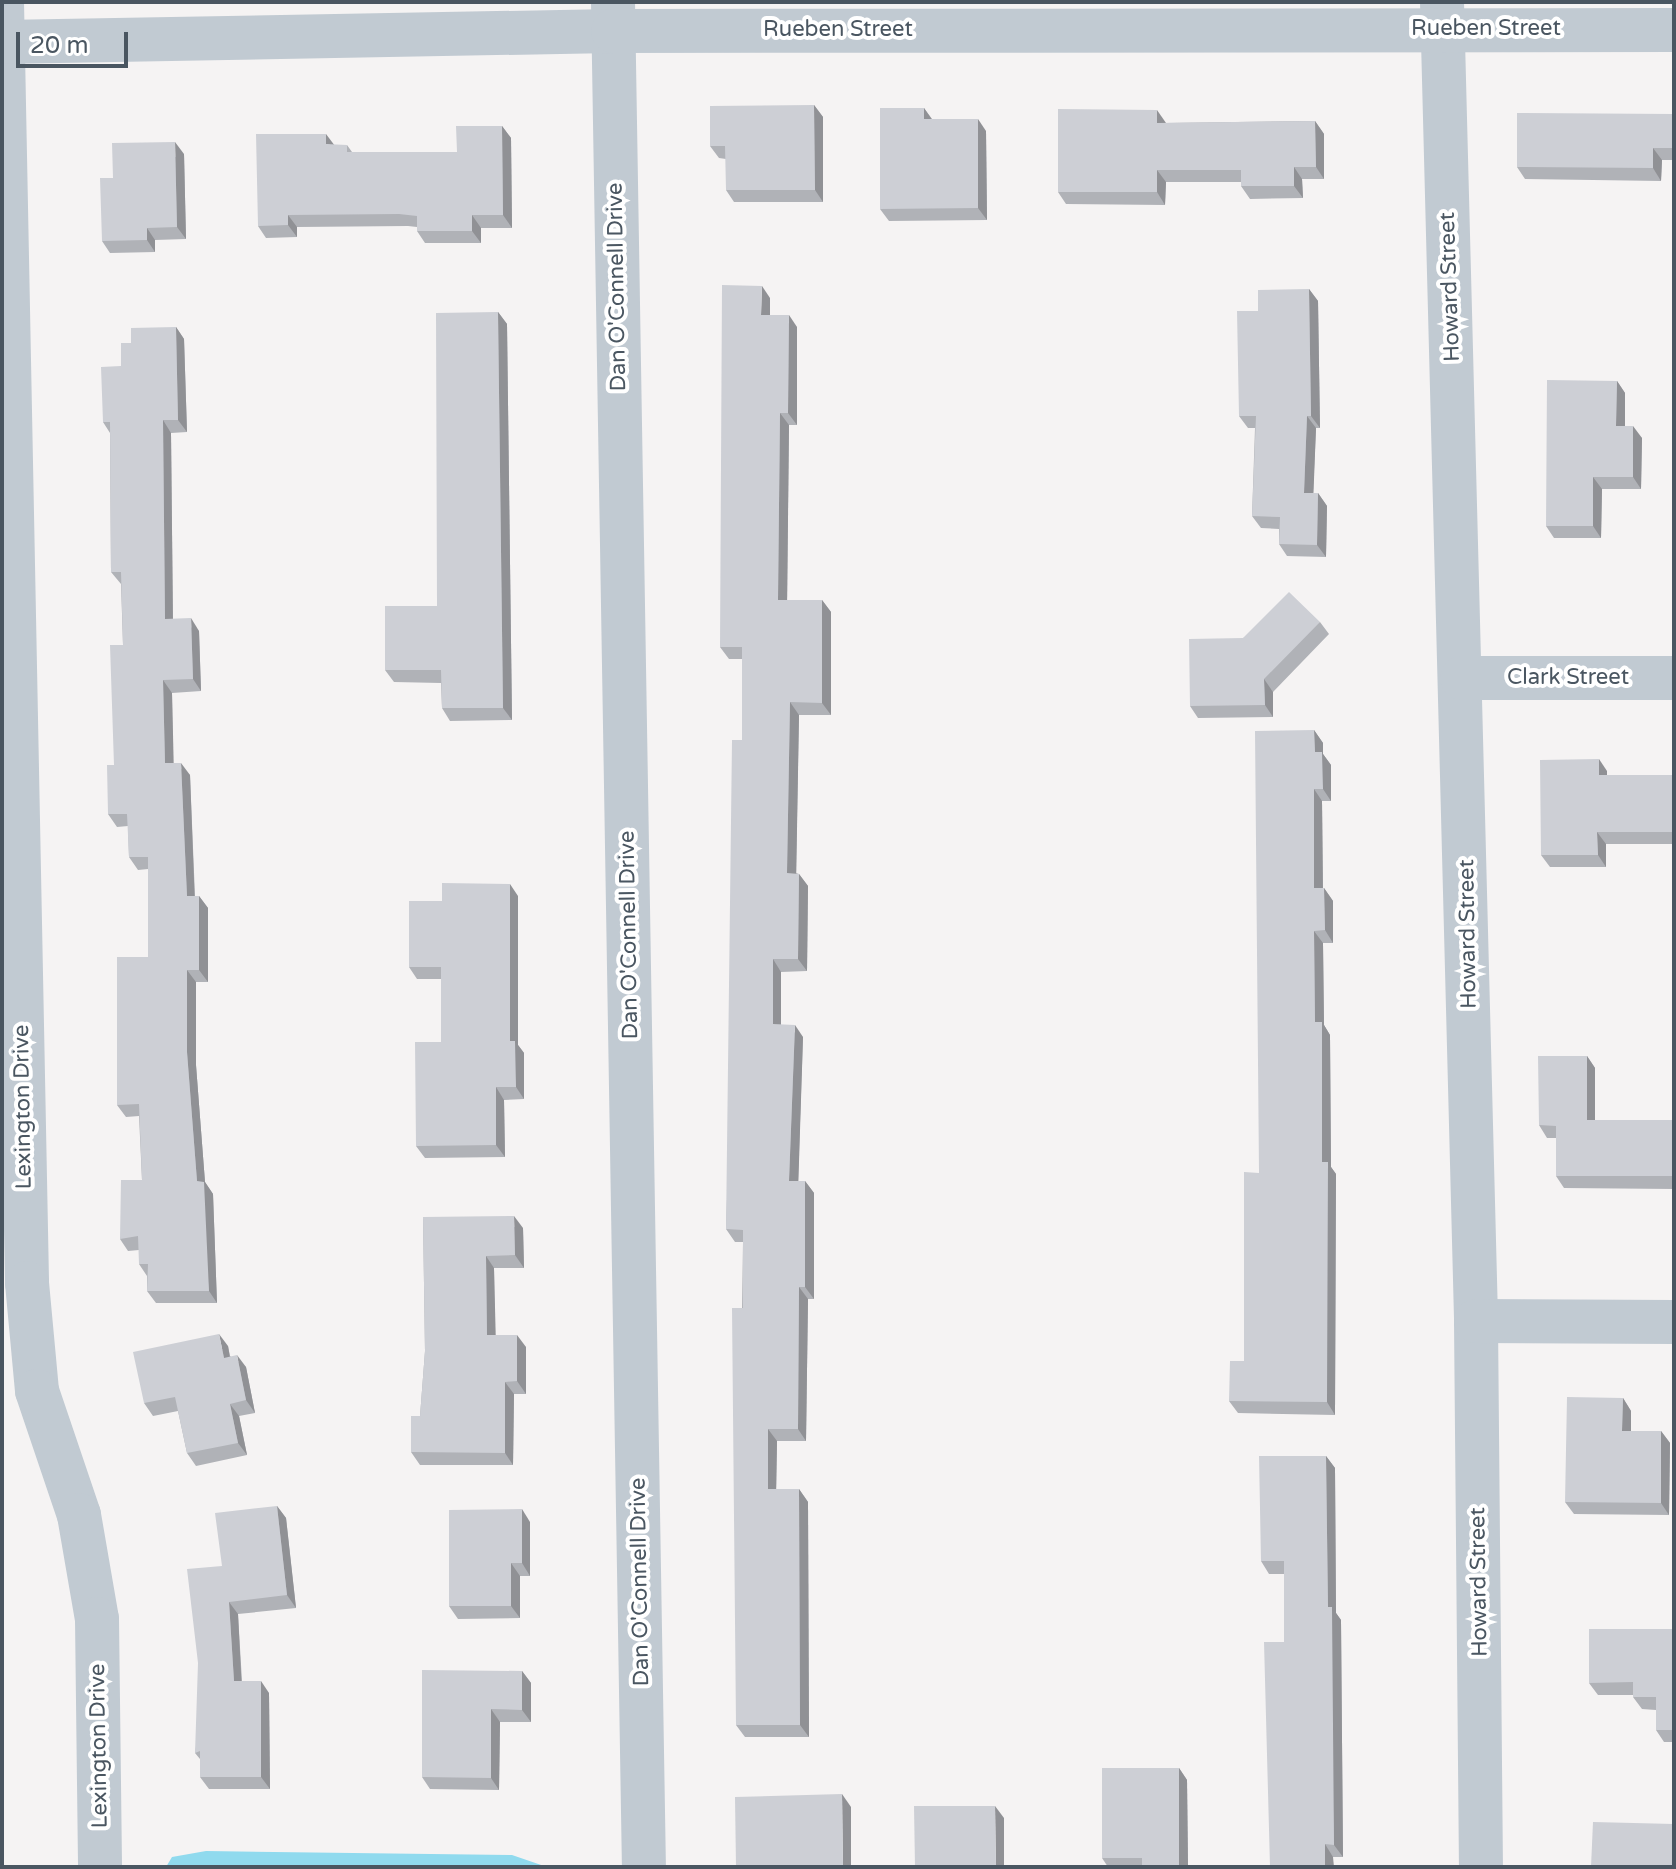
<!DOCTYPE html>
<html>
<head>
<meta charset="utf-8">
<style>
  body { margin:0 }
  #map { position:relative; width:1676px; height:1869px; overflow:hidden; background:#f5f3f3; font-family:"Varela Round",sans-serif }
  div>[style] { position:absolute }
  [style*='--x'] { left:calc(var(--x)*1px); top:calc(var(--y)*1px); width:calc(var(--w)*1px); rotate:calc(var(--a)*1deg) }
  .water>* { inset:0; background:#90daee }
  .minor>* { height:44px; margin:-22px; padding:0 22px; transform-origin:22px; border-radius:22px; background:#c1cad2 }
  .wall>* { inset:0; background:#b0b2b7 }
  .shaded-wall>* { inset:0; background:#909195 }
  .building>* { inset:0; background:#cdcfd5 }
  span { translate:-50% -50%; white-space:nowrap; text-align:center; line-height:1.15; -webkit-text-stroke:8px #fff; paint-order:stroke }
  .street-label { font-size:22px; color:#4a5661 }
  .frame { position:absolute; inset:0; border:4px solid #4a5661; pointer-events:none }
  .scale { position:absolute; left:16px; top:32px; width:112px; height:36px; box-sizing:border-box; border:4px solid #4a5661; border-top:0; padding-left:10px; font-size:24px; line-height:28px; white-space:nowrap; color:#4a5661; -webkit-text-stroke:6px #fff; paint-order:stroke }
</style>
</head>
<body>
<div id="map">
  <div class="water">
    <i style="clip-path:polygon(206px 1851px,512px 1855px,547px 1867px,166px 1867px,172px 1857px)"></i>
  </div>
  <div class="minor">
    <i style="--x:2;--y:2;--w:1281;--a:88.88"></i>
    <i style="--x:27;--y:1283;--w:108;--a:84.7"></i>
    <i style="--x:37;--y:1391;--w:131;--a:71.3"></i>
    <i style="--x:79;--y:1515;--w:106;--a:80.2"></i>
    <i style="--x:97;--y:1619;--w:248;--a:89.3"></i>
    <i style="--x:613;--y:2;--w:1865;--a:89.05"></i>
    <i style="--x:1442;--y:2;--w:1319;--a:88.52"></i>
    <i style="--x:1476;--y:1321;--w:546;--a:89.48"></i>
    <i style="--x:2;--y:42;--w:611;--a:-1.03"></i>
    <i style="--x:613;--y:31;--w:1061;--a:-0.05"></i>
    <i style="--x:1462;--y:678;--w:212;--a:0"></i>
    <i style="--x:1476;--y:1321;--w:198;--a:0.3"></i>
  </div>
  <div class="wall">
    <i style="clip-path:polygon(814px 105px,823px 117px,823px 202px,734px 202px,726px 190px,726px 159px,719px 158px,710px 146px)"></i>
    <i style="clip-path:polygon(924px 108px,932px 119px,986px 131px,987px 220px,889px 221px,880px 209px)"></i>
    <i style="clip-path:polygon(1674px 114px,1674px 160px,1662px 160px,1661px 181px,1525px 179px,1517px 167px)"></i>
    <i style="clip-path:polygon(1315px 121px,1324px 134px,1324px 179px,1302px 179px,1303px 198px,1250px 199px,1241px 186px,1241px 182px,1166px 182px,1165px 205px,1066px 204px,1058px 192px,1166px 123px)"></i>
    <i style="clip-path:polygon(502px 126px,511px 138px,512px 228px,481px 228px,481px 243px,425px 243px,417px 231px,417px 227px,408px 226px,297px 227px,297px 237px,266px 238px,258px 226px,334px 145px,347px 145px,352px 152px,457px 152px)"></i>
    <i style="clip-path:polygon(184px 154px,186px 239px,155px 240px,155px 252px,110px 253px,102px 241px,113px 178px)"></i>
    <i style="clip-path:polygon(1309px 289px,1318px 301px,1320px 428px,1316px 428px,1313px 493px,1318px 493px,1327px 506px,1326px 557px,1287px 556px,1279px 544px,1279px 529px,1261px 528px,1252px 516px,1255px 428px,1248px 428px,1239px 416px,1258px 311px)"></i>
    <i style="clip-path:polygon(770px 298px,770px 315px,797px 327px,797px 425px,789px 425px,787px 600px,822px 600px,831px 612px,831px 715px,799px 715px,796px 873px,799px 874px,808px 886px,807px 971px,781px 972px,781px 1025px,803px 1037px,798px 1181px,805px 1181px,814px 1193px,814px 1299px,808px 1299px,806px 1441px,777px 1441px,776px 1489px,799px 1489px,808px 1502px,809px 1737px,745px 1737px,736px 1725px,743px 1242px,735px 1242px,726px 1229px,742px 740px,742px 659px,729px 659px,720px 647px)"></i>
    <i style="clip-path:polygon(498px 312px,507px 324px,512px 720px,450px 721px,442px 708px,441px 683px,394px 682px,385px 670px,437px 606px)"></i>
    <i style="clip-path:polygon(176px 327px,184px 339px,187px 432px,171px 433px,173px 619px,199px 631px,201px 691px,172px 693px,173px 763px,190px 775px,195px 896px,199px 896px,208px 908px,208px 982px,196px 982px,196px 1065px,205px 1182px,213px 1194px,217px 1303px,156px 1303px,147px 1291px,147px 1276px,139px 1264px,139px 1250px,128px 1251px,120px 1239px,142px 1180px,139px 1116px,126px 1117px,117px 1105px,148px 957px,148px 869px,138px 870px,129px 857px,128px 826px,117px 827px,108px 814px,114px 765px,123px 645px,121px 584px,111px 572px,110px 433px,103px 422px,121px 366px,131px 343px)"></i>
    <i style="clip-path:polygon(1617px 381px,1625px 393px,1625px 426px,1642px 438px,1641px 489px,1602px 489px,1601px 538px,1554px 538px,1546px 526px)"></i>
    <i style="clip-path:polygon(1320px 622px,1329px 634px,1273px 692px,1273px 717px,1198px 718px,1190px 706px,1243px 638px)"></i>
    <i style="clip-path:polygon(1314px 730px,1323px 743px,1323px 754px,1331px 765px,1331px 801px,1322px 801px,1323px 888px,1324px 888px,1333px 901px,1333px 943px,1323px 943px,1324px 1025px,1330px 1035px,1331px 1167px,1336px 1174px,1335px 1415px,1238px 1413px,1229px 1401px,1244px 1361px,1259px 1173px)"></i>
    <i style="clip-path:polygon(1607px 771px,1607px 775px,1674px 775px,1674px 844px,1606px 844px,1606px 867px,1550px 867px,1541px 855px)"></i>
    <i style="clip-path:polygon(518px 896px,518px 1045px,524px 1053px,524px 1099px,504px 1100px,505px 1157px,425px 1158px,416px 1146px,441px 1042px,441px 979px,417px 979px,409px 967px,442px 901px)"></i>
    <i style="clip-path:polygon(1587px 1056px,1595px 1068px,1595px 1120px,1674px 1120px,1674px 1189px,1564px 1188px,1556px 1176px,1556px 1138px,1547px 1138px,1539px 1125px)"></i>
    <i style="clip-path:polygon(423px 1217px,523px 1228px,524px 1268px,494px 1268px,495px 1335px,526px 1347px,526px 1394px,514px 1394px,513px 1465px,420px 1465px,411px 1452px,420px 1416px,425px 1351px)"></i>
    <i style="clip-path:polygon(228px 1346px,230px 1356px,246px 1367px,255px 1413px,239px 1416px,247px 1455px,196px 1466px,187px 1453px,178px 1411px,153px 1416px,144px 1403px)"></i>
    <i style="clip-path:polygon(1623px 1398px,1631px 1411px,1631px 1431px,1661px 1431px,1670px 1443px,1669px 1515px,1574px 1514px,1565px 1502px)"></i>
    <i style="clip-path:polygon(1326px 1456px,1335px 1468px,1336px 1613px,1341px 1620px,1343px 1857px,1333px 1857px,1270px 1867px,1284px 1642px,1284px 1574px,1269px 1574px,1261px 1561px)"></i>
    <i style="clip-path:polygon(277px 1506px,286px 1518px,296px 1608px,238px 1614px,242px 1681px,269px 1693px,270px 1789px,209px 1789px,200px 1777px,200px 1759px,195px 1753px,222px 1566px)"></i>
    <i style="clip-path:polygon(530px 1522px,530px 1576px,520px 1576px,520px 1618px,458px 1619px,449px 1606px)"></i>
    <i style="clip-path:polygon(1674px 1629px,1674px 1742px,1664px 1742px,1656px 1730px,1656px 1710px,1642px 1709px,1633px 1697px,1633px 1695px,1598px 1695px,1589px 1683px)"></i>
    <i style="clip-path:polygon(522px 1671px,531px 1683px,531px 1722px,500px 1722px,499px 1790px,430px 1789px,422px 1777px)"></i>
    <i style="clip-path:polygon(1179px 1768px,1187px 1780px,1188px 1867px,1108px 1867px,1102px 1858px)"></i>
  </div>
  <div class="shaded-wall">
    <i style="clip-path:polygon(814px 105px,823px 117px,823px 202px,815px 190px)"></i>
    <i style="clip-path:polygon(924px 108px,933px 121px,924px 119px)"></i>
    <i style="clip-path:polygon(1157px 110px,1166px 123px,1157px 123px)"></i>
    <i style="clip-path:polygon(978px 119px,986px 131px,987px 220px,978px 208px)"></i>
    <i style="clip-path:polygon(1315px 121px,1324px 134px,1324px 179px,1316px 167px)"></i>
    <i style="clip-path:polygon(502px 126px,511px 138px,512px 228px,503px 215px)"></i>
    <i style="clip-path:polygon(326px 134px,335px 146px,326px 144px)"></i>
    <i style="clip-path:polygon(175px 142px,184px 154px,186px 239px,177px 227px)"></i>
    <i style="clip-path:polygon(1653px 148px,1662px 160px,1661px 181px,1653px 168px)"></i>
    <i style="clip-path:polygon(1294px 167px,1302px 179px,1303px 198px,1294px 186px)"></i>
    <i style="clip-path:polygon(1157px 170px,1166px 182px,1165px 205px,1157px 192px)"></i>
    <i style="clip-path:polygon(288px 215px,297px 227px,297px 237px,288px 225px)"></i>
    <i style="clip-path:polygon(472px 215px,481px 228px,481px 243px,472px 231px)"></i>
    <i style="clip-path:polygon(147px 228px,155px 240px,155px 252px,147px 240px)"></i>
    <i style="clip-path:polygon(762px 286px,770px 298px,770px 327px,761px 315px)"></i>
    <i style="clip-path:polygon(1309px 289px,1318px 301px,1320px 428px,1311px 416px)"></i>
    <i style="clip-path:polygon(498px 312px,507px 324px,512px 720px,503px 708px)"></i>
    <i style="clip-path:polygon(789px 315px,797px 327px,797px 425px,788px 413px)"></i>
    <i style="clip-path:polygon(176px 327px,184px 339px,187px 432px,178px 420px)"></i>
    <i style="clip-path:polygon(1617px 381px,1625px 393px,1625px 438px,1616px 426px)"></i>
    <i style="clip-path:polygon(780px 413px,789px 425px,787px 612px,778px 600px)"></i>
    <i style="clip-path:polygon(1307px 416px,1316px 428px,1313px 505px,1304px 493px)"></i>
    <i style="clip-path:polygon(163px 420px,171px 433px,173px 631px,165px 619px)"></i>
    <i style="clip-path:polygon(1633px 426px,1642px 438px,1641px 489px,1633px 477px)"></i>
    <i style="clip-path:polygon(1593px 477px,1602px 489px,1601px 538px,1593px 526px)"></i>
    <i style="clip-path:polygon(1318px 493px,1327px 506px,1326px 557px,1317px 545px)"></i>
    <i style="clip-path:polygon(822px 600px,831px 612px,831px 715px,822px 703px)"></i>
    <i style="clip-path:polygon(191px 618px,199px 631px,201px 691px,193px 679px)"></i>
    <i style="clip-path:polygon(1264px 679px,1273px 692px,1273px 717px,1265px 705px)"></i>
    <i style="clip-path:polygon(163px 680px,172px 693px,174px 776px,165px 763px)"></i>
    <i style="clip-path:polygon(790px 702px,799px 715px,796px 886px,787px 873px)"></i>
    <i style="clip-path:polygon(1314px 730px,1323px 743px,1323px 754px,1331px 765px,1331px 801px,1323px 789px,1315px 752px)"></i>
    <i style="clip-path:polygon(1599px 759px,1607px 771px,1607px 787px,1599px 775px)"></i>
    <i style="clip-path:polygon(181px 763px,190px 775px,195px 908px,187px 896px)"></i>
    <i style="clip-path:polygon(1314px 789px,1322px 801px,1323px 901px,1314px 888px)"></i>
    <i style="clip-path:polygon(1597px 832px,1606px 844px,1606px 867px,1598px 855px)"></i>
    <i style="clip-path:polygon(799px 874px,808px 886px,807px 971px,798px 959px)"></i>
    <i style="clip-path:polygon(510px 884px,518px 896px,518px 1045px,524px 1053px,524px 1099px,516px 1087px,510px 1041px)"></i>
    <i style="clip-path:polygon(1324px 888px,1333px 901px,1333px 943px,1325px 930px)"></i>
    <i style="clip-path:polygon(199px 896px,208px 908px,208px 982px,199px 970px)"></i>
    <i style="clip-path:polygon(1314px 931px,1323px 943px,1324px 1025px,1330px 1035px,1331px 1167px,1336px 1174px,1335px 1415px,1327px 1402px,1322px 1162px,1315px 1022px)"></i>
    <i style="clip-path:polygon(773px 959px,781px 972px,781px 1037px,773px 1024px)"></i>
    <i style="clip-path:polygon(187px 970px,196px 982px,196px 1065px,205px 1182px,213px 1194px,217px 1303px,209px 1291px,197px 1181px,187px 1052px)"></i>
    <i style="clip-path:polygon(795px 1025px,803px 1037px,798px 1193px,789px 1181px)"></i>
    <i style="clip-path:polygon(1587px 1056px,1595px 1068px,1595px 1132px,1587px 1120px)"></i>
    <i style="clip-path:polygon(496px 1087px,504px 1100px,505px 1157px,496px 1145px)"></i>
    <i style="clip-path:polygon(805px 1181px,814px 1193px,814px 1299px,805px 1287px)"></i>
    <i style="clip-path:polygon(514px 1216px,523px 1228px,524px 1268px,515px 1255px)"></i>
    <i style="clip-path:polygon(486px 1256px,494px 1268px,496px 1347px,487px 1335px)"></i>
    <i style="clip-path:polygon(799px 1287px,808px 1299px,806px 1441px,798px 1429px)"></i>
    <i style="clip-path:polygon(219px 1334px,228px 1346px,232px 1370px,224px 1358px)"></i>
    <i style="clip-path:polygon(517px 1335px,526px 1347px,526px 1394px,517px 1381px)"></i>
    <i style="clip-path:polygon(237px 1355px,246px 1367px,255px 1413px,246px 1400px)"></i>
    <i style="clip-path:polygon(505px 1382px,514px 1394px,513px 1465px,505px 1453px)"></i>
    <i style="clip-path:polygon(1623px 1398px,1631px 1411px,1631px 1443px,1622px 1431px)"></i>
    <i style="clip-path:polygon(230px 1404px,239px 1416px,247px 1455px,238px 1443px)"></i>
    <i style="clip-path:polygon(768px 1429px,777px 1441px,776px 1501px,768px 1489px)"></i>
    <i style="clip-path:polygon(1661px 1431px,1670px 1443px,1669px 1515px,1661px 1503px)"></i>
    <i style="clip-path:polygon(1326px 1456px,1335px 1468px,1336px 1613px,1341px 1620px,1343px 1857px,1334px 1845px,1328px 1607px)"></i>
    <i style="clip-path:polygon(799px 1489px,808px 1502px,809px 1737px,800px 1725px)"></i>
    <i style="clip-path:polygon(277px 1506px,286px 1518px,296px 1608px,287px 1595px)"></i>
    <i style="clip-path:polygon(522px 1509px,530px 1522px,530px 1576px,522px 1563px)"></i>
    <i style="clip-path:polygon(511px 1563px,520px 1576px,520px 1618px,511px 1606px)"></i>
    <i style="clip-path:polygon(229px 1602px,238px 1614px,242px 1693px,234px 1681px)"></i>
    <i style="clip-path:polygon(522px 1671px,531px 1683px,531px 1722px,522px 1710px)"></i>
    <i style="clip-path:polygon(261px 1681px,269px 1693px,270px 1789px,261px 1777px)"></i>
    <i style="clip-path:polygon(491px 1709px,500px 1722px,499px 1790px,491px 1778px)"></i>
    <i style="clip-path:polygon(1179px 1768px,1187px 1780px,1188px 1867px,1179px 1867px)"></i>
    <i style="clip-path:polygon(842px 1794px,851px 1807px,851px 1867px,843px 1867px)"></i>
    <i style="clip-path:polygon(995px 1806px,1004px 1818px,1004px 1867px,996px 1867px)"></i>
    <i style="clip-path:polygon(1325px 1844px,1333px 1857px,1334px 1867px,1325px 1867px)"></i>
  </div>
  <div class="building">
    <i style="clip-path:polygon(814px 105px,815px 190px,726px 190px,725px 146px,710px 146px,710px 106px)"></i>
    <i style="clip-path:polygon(880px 108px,924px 108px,924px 119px,978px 119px,978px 208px,880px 209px)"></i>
    <i style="clip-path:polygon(1058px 109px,1157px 110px,1157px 123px,1315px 121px,1316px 167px,1294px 167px,1294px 186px,1241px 186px,1241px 170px,1157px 170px,1157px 192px,1058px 192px)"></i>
    <i style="clip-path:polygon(1517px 113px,1674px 114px,1674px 148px,1653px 148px,1653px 168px,1517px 167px)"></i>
    <i style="clip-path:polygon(456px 126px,502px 126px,503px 215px,472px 215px,472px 231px,417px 231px,417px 216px,399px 214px,288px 215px,288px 225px,258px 226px,256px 134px,326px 134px,326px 144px,347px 145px,347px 152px,457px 152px)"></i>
    <i style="clip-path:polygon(175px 142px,177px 227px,147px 228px,147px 240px,102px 241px,100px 178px,113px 178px,112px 143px)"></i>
    <i style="clip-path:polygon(722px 285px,762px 286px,761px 315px,789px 315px,788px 413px,780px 413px,778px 600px,822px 600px,822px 703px,790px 702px,787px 873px,799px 874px,798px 959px,773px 959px,773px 1024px,795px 1025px,789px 1181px,805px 1181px,805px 1287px,799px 1287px,798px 1429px,768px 1429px,768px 1489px,799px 1489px,800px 1725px,736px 1725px,732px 1308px,743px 1308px,743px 1230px,726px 1229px,732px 740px,742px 740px,742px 647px,720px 647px)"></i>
    <i style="clip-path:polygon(1309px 289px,1311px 416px,1307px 416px,1304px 493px,1318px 493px,1317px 545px,1279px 544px,1280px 517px,1252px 516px,1256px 416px,1239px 416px,1237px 311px,1258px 311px,1258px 290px)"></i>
    <i style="clip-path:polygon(498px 312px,503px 708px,442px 708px,441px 670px,385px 670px,385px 606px,437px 606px,436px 313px)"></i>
    <i style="clip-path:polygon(176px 327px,178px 420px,163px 420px,165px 619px,191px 618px,193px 679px,163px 680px,165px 763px,181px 763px,187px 896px,199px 896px,199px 970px,187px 970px,187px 1052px,197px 1181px,204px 1182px,209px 1291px,147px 1291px,148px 1264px,139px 1264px,138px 1236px,120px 1239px,121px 1180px,142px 1180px,139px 1104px,117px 1105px,117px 957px,148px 957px,148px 857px,129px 857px,127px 814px,108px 814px,107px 765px,114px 765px,110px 645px,123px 645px,121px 572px,111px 572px,110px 422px,103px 422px,101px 367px,121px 366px,121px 343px,131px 343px,131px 328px)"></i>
    <i style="clip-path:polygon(1547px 380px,1617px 381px,1616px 426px,1633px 426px,1633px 477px,1593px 477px,1593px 526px,1546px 526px)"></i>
    <i style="clip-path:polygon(1289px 592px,1320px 622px,1264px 679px,1265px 705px,1190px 706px,1189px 639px,1243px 638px)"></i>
    <i style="clip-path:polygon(1314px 730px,1315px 752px,1322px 752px,1323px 789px,1314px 789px,1314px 888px,1324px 888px,1325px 930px,1314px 931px,1315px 1022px,1322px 1022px,1322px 1162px,1328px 1162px,1327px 1402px,1229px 1401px,1230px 1361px,1244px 1361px,1244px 1172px,1259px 1173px,1255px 731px)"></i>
    <i style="clip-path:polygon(1599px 759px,1599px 775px,1674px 775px,1674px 832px,1597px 832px,1598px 855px,1541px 855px,1540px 760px)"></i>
    <i style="clip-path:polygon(442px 883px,510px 884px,510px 1041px,515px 1041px,516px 1087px,496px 1087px,496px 1145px,416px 1146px,415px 1042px,441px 1042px,441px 967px,409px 967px,409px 901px,442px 901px)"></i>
    <i style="clip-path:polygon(1538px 1056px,1587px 1056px,1587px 1120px,1674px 1120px,1674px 1176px,1556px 1176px,1556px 1126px,1539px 1125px)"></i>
    <i style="clip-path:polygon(514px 1216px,515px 1255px,486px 1256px,487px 1335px,517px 1335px,517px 1381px,505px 1382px,505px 1453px,411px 1452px,411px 1416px,420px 1416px,425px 1351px,423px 1217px)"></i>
    <i style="clip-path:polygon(219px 1334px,224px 1358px,237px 1355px,246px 1400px,230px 1404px,238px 1443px,187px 1453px,175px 1397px,144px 1403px,133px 1352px)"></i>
    <i style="clip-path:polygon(1567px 1397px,1623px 1398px,1622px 1431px,1661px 1431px,1661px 1503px,1565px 1502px)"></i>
    <i style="clip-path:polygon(1259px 1456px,1326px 1456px,1328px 1607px,1332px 1607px,1334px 1845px,1325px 1844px,1325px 1867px,1270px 1867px,1264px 1642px,1284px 1642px,1284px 1561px,1261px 1561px)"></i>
    <i style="clip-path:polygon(277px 1506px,287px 1595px,229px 1602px,234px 1681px,261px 1681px,261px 1777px,200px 1777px,200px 1751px,195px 1753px,198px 1663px,187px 1569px,222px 1566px,215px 1513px)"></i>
    <i style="clip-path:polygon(522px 1509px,522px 1563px,511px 1563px,511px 1606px,449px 1606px,449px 1510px)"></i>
    <i style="clip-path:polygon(1589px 1629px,1674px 1629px,1674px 1730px,1656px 1730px,1656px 1697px,1633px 1697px,1633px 1682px,1589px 1683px)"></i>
    <i style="clip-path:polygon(422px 1670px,522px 1671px,522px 1710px,491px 1709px,491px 1778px,422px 1777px)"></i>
    <i style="clip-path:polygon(1102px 1768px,1179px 1768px,1179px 1867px,1142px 1867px,1142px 1858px,1102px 1858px)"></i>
    <i style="clip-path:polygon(842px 1794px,843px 1867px,736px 1867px,735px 1797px)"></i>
    <i style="clip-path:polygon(914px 1806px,995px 1806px,996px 1867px,915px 1867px)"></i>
    <i style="clip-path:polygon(1593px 1822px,1674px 1824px,1674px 1867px,1591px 1867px)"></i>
  </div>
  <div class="street-label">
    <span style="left:1486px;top:29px">Rueben Street</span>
    <span style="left:838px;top:30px">Rueben Street</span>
    <span style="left:617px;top:287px;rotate:-91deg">Dan O'Connell Drive</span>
    <span style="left:1450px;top:287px;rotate:-92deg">Howard Street</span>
    <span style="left:1568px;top:678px">Clark Street</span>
    <span style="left:1468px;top:934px;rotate:-91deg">Howard Street</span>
    <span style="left:629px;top:935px;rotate:-91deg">Dan O'Connell Drive</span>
    <span style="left:23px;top:1107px;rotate:-91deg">Lexington Drive</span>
    <span style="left:640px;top:1582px;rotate:-91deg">Dan O'Connell Drive</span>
    <span style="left:1479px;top:1582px;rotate:-91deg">Howard Street</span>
    <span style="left:99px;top:1746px;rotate:-91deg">Lexington Drive</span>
  </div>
  <div class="frame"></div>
  <div class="scale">20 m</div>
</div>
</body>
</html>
